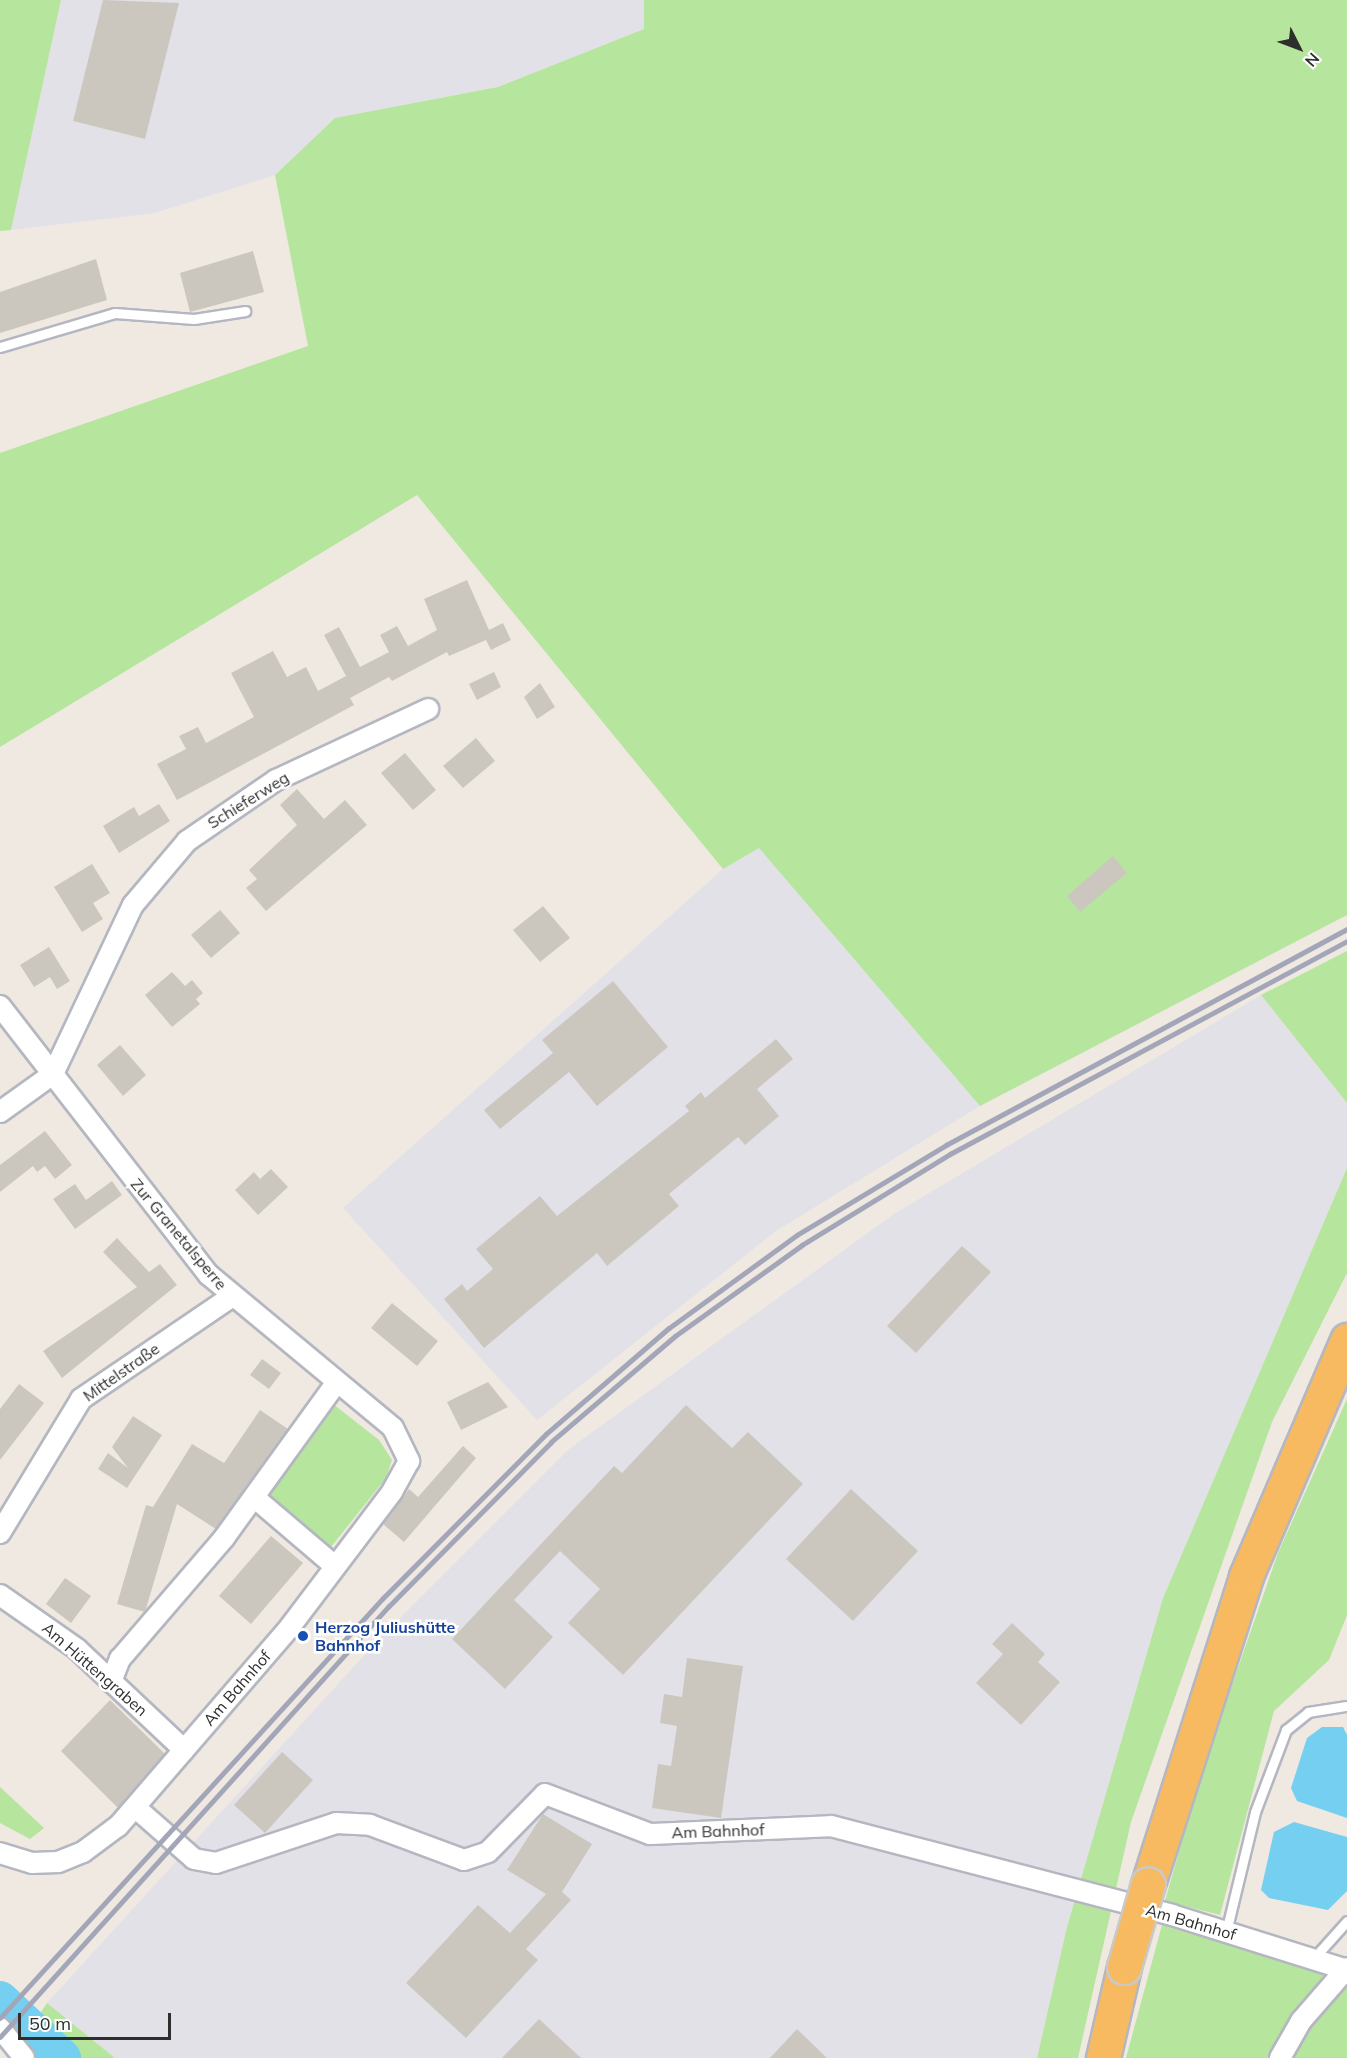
<!DOCTYPE html>
<html>
<head>
<meta charset="utf-8">
<style>
  body { margin:0 }
  #map { position:relative; width:1347px; height:2058px; overflow:hidden; background:#efe9e1; font-family:Mulish,sans-serif }
  div>[style] { position:absolute }
  [style*='--x'] { left:calc(var(--x)*1px); top:calc(var(--y)*1px); width:calc(var(--w)*1px); rotate:calc(var(--a)*1deg) }
  .industrial>* { inset:0; background:#e3e1e8 }
  .green>* { inset:0; background:#b6e59e }
  .water>* { inset:0; background:#75cff0 }
  .river>* { height:38px; margin:-19px; padding:0 19px; transform-origin:19px; border-radius:19px; background:#75cff0 }
  .building>* { inset:0; background:#cbc7bf }
  .roads { filter:drop-shadow(2px 0 #b4b7c1) drop-shadow(-2px 0 #b4b7c1) drop-shadow(0 2px #b4b7c1) drop-shadow(0 -2px #b4b7c1) }
  .service>* { height:9px; margin:-4.5px; padding:0 4.5px; transform-origin:4.5px; border-radius:4.5px; background:#fff }
  .minor>* { height:20px; margin:-10px; padding:0 10px; transform-origin:10px; border-radius:10px; background:#fff }
  .trunk>* { height:33px; margin:-16.5px; padding:0 16.5px; transform-origin:16.5px; border-radius:16.5px; background:#f8ba60 }
  .rail>* { height:4.5px; margin:-2.25px; padding:0 2.25px; transform-origin:2.25px; border-radius:2.25px; background:#a3a6b8 }
  .bridges { filter:drop-shadow(2px 0 #c9c9c9) drop-shadow(-2px 0 #c9c9c9) drop-shadow(0 2px #c9c9c9) drop-shadow(0 -2px #c9c9c9) }
  .trunk-bridge>* { height:33px; margin:-16.5px; padding:0 16.5px; transform-origin:16.5px; border-radius:16.5px; background:#f8ba60 }
  .dots>* { width:16px; height:16px; translate:-50% -50%; box-sizing:border-box; border:3px solid #fff; border-radius:50% }
  span { translate:-50% -50%; white-space:nowrap; text-align:center; line-height:1.15; -webkit-text-stroke:5px #fff; paint-order:stroke }
  .street-label { font-size:16px; color:#2e2e2e }
  .transit-label { font-size:16px; color:#164399; font-weight:700 }
  .left { translate:0 -50%; text-align:left }
  .north { position:absolute; left:1269px; top:18px; width:60px; height:60px; -webkit-text-stroke:4px #fff; paint-order:stroke; rotate:132deg; font-size:16px; font-weight:700; line-height:24px; text-align:center; color:#2e2e2e }
  .north::after { content:''; display:block; margin:auto; width:21px; height:27px; background:#2e2e2e; clip-path:polygon(50% 0,100% 100%,50% 72%,0 100%) }
  .scale { position:absolute; left:18px; top:2013px; width:153px; height:27px; box-sizing:border-box; border:3px solid #2e2e2e; border-top:0; padding-left:8px; font-size:18px; line-height:21px; white-space:nowrap; color:#2e2e2e; -webkit-text-stroke:4px #fff; paint-order:stroke }
</style>
</head>
<body>
<div id="map">
  <div class="industrial">
    <i style="clip-path:polygon(61px 0,644px 0,644px 29px,498px 87px,335px 118px,275px 175px,155px 213px,11px 230px)"></i>
    <i style="clip-path:polygon(759px 847px,980px 1106px,776px 1231px,537px 1420px,343px 1208px,723px 869px)"></i>
    <i style="clip-path:polygon(1261px 995px,1347px 1103px,1347px 1168px,1163px 1598px,1067px 1927px,1037px 2058px,115px 2058px,47px 2003px,380px 1638px,569px 1449px,894px 1214px)"></i>
  </div>
  <div class="green">
    <i style="clip-path:polygon(0 0,61px 0,11px 230px,0 231px)"></i>
    <i style="clip-path:polygon(644px 0,1347px 0,1347px 915px,980px 1106px,759px 848px,723px 869px,417px 495px,0 747px,0 453px,308px 346px,275px 175px,335px 118px,498px 87px,644px 29px)"></i>
    <i style="clip-path:polygon(1347px 951px,1347px 1103px,1261px 995px)"></i>
    <i style="clip-path:polygon(1347px 1168px,1347px 1273px,1272px 1422px,1131px 1822px,1078px 2058px,1037px 2058px,1067px 1927px,1163px 1598px)"></i>
    <i style="clip-path:polygon(1347px 1399px,1347px 1615px,1329px 1660px,1274px 1711px,1220px 1915px,1165px 1901px,1201px 1774px,1278px 1553px)"></i>
    <i style="clip-path:polygon(333px 1404px,379px 1440px,392px 1460px,386px 1478px,331px 1547px,268px 1496px)"></i>
    <i style="clip-path:polygon(0 1787px,44px 1828px,30px 1839px,0 1823px)"></i>
    <i style="clip-path:polygon(1162px 1925px,1347px 1981px,1347px 2058px,1126px 2058px)"></i>
    <i style="clip-path:polygon(47px 2003px,115px 2058px,40px 2058px,25px 2037px)"></i>
  </div>
  <div class="water">
    <i style="clip-path:polygon(1322px 1727px,1343px 1727px,1347px 1735px,1347px 1818px,1297px 1801px,1291px 1788px,1307px 1738px)"></i>
    <i style="clip-path:polygon(1294px 1822px,1347px 1837px,1347px 1891px,1328px 1910px,1269px 1898px,1261px 1890px,1274px 1832px)"></i>
  </div>
  <div class="river">
    <i style="--x:0;--y:2000;--w:85;--a:43.1"></i>
  </div>
  <div class="building">
    <i style="clip-path:polygon(103px 0,179px 3px,145px 139px,73px 121px)"></i>
    <i style="clip-path:polygon(253px 251px,264px 292px,190px 312px,180px 273px)"></i>
    <i style="clip-path:polygon(96px 259px,107px 300px,0 333px,0 292px)"></i>
    <i style="clip-path:polygon(467px 580px,489px 630px,503px 623px,511px 640px,491px 650px,486px 640px,449px 656px,447px 652px,392px 681px,389px 677px,350px 698px,354px 705px,177px 800px,157px 764px,186px 749px,179px 736px,198px 727px,206px 743px,254px 717px,231px 673px,273px 651px,287px 677px,306px 667px,318px 691px,346px 676px,324px 635px,339px 627px,360px 667px,389px 652px,380px 635px,397px 626px,408px 646px,437px 630px,424px 599px)"></i>
    <i style="clip-path:polygon(494px 672px,501px 687px,477px 700px,469px 684px)"></i>
    <i style="clip-path:polygon(540px 683px,555px 707px,537px 719px,524px 697px)"></i>
    <i style="clip-path:polygon(476px 738px,495px 761px,463px 788px,443px 766px)"></i>
    <i style="clip-path:polygon(405px 753px,436px 790px,413px 810px,381px 773px)"></i>
    <i style="clip-path:polygon(297px 789px,324px 819px,345px 800px,367px 825px,266px 911px,246px 888px,257px 879px,249px 870px,297px 825px,280px 805px)"></i>
    <i style="clip-path:polygon(159px 804px,170px 821px,119px 853px,103px 826px,134px 807px,139px 816px)"></i>
    <i style="clip-path:polygon(1113px 856px,1127px 873px,1080px 912px,1067px 896px)"></i>
    <i style="clip-path:polygon(92px 864px,110px 893px,93px 903px,103px 919px,82px 932px,54px 887px)"></i>
    <i style="clip-path:polygon(543px 906px,570px 938px,540px 962px,513px 930px)"></i>
    <i style="clip-path:polygon(220px 910px,240px 933px,211px 958px,191px 935px)"></i>
    <i style="clip-path:polygon(49px 947px,70px 981px,57px 989px,50px 977px,34px 987px,20px 965px)"></i>
    <i style="clip-path:polygon(172px 972px,185px 986px,192px 980px,203px 993px,196px 999px,200px 1004px,172px 1027px,145px 995px)"></i>
    <i style="clip-path:polygon(613px 981px,668px 1047px,597px 1106px,569px 1072px,500px 1129px,484px 1110px,553px 1053px,542px 1040px)"></i>
    <i style="clip-path:polygon(776px 1039px,793px 1059px,757px 1089px,779px 1116px,745px 1145px,738px 1137px,669px 1194px,679px 1206px,607px 1266px,597px 1253px,484px 1348px,444px 1299px,462px 1284px,467px 1291px,493px 1269px,476px 1249px,540px 1196px,557px 1216px,689px 1111px,685px 1106px,701px 1092px,705px 1098px)"></i>
    <i style="clip-path:polygon(120px 1045px,146px 1075px,123px 1096px,97px 1065px)"></i>
    <i style="clip-path:polygon(45px 1131px,72px 1165px,55px 1179px,45px 1166px,37px 1172px,33px 1166px,0 1192px,0 1165px)"></i>
    <i style="clip-path:polygon(271px 1169px,288px 1187px,258px 1215px,235px 1190px,254px 1172px,260px 1179px)"></i>
    <i style="clip-path:polygon(112px 1181px,122px 1195px,75px 1229px,53px 1199px,75px 1184px,86px 1200px)"></i>
    <i style="clip-path:polygon(117px 1238px,149px 1272px,160px 1264px,177px 1285px,62px 1378px,43px 1351px,137px 1287px,103px 1252px)"></i>
    <i style="clip-path:polygon(962px 1246px,991px 1272px,916px 1353px,887px 1326px)"></i>
    <i style="clip-path:polygon(392px 1303px,438px 1341px,417px 1366px,371px 1328px)"></i>
    <i style="clip-path:polygon(262px 1359px,281px 1373px,269px 1389px,250px 1375px)"></i>
    <i style="clip-path:polygon(488px 1382px,508px 1407px,461px 1430px,447px 1402px)"></i>
    <i style="clip-path:polygon(19px 1384px,44px 1403px,0 1460px,0 1409px)"></i>
    <i style="clip-path:polygon(686px 1405px,732px 1448px,748px 1432px,803px 1484px,623px 1675px,568px 1623px,600px 1589px,560px 1551px,514px 1600px,553px 1637px,505px 1689px,452px 1639px,614px 1466px,622px 1473px)"></i>
    <i style="clip-path:polygon(260px 1410px,288px 1429px,216px 1529px,177px 1504px,145px 1612px,117px 1604px,146px 1505px,153px 1507px,192px 1444px,224px 1463px)"></i>
    <i style="clip-path:polygon(133px 1416px,162px 1435px,127px 1488px,98px 1469px,108px 1453px,128px 1468px,112px 1447px)"></i>
    <i style="clip-path:polygon(463px 1446px,476px 1458px,404px 1542px,383px 1524px,409px 1489px,418px 1497px)"></i>
    <i style="clip-path:polygon(851px 1489px,918px 1551px,853px 1621px,786px 1559px)"></i>
    <i style="clip-path:polygon(271px 1536px,303px 1563px,251px 1624px,219px 1596px)"></i>
    <i style="clip-path:polygon(65px 1578px,91px 1596px,71px 1623px,46px 1604px)"></i>
    <i style="clip-path:polygon(1012px 1623px,1045px 1654px,1038px 1662px,1060px 1682px,1021px 1725px,976px 1683px,1003px 1654px,992px 1644px)"></i>
    <i style="clip-path:polygon(687px 1658px,743px 1666px,721px 1818px,652px 1808px,658px 1764px,671px 1766px,677px 1726px,660px 1723px,664px 1694px,682px 1697px)"></i>
    <i style="clip-path:polygon(110px 1700px,165px 1754px,118px 1808px,61px 1751px)"></i>
    <i style="clip-path:polygon(282px 1752px,313px 1780px,265px 1833px,234px 1805px)"></i>
    <i style="clip-path:polygon(543px 1814px,592px 1844px,562px 1892px,571px 1900px,526px 1949px,538px 1960px,466px 2038px,406px 1983px,478px 1905px,510px 1933px,546px 1894px,507px 1870px)"></i>
    <i style="clip-path:polygon(539px 2019px,581px 2058px,502px 2058px)"></i>
    <i style="clip-path:polygon(797px 2029px,827px 2058px,770px 2058px)"></i>
  </div>
  <div class="roads">
    <div class="service">
      <i style="--x:0;--y:347;--w:120;--a:-16.5"></i>
      <i style="--x:115;--y:313;--w:79;--a:4.3"></i>
      <i style="--x:194;--y:319;--w:52;--a:-8.9"></i>
      <i style="--x:1226;--y:1932;--w:123;--a:-76.4"></i>
      <i style="--x:1255;--y:1812;--w:88;--a:-69.3"></i>
      <i style="--x:1286;--y:1730;--w:28;--a:-39"></i>
      <i style="--x:1308;--y:1712;--w:39;--a:-9"></i>
      <i style="--x:1313;--y:1959;--w:51;--a:-48.2"></i>
    </div>
    <div class="minor">
      <i style="--x:0;--y:1006;--w:341;--a:52.2"></i>
      <i style="--x:209;--y:1275;--w:239;--a:39.7"></i>
      <i style="--x:393;--y:1428;--w:37;--a:64"></i>
      <i style="--x:409;--y:1461;--w:35;--a:119"></i>
      <i style="--x:392;--y:1492;--w:169;--a:127.1"></i>
      <i style="--x:290;--y:1627;--w:263;--a:130.8"></i>
      <i style="--x:118;--y:1826;--w:44;--a:143.4"></i>
      <i style="--x:83;--y:1852;--w:27;--a:158"></i>
      <i style="--x:58;--y:1862;--w:26;--a:178"></i>
      <i style="--x:32;--y:1863;--w:34;--a:-163"></i>
      <i style="--x:0;--y:1112;--w:65;--a:-35.6"></i>
      <i style="--x:53;--y:1074;--w:187;--a:-64.7"></i>
      <i style="--x:133;--y:905;--w:84;--a:-49.8"></i>
      <i style="--x:187;--y:841;--w:108;--a:-34.4"></i>
      <i style="--x:276;--y:780;--w:168;--a:-25"></i>
      <i style="--x:255;--y:1498;--w:105;--a:40.4"></i>
      <i style="--x:0;--y:1533;--w:157;--a:-58.8"></i>
      <i style="--x:81;--y:1399;--w:181;--a:-34.2"></i>
      <i style="--x:0;--y:1595;--w:94;--a:35"></i>
      <i style="--x:77;--y:1649;--w:147;--a:43.3"></i>
      <i style="--x:111;--y:1682;--w:25;--a:-69"></i>
      <i style="--x:120;--y:1659;--w:160;--a:-49.3"></i>
      <i style="--x:224;--y:1538;--w:191;--a:-54.1"></i>
      <i style="--x:136;--y:1808;--w:77;--a:41.3"></i>
      <i style="--x:194;--y:1859;--w:22;--a:10"></i>
      <i style="--x:216;--y:1863;--w:126;--a:-18.4"></i>
      <i style="--x:336;--y:1823;--w:34;--a:3"></i>
      <i style="--x:370;--y:1825;--w:100;--a:20.4"></i>
      <i style="--x:464;--y:1860;--w:25;--a:-18"></i>
      <i style="--x:488;--y:1852;--w:81;--a:-45.5"></i>
      <i style="--x:545;--y:1794;--w:112;--a:20.9"></i>
      <i style="--x:650;--y:1834;--w:181;--a:-2.5"></i>
      <i style="--x:831;--y:1826;--w:352;--a:14.6"></i>
      <i style="--x:1172;--y:1915;--w:183;--a:17.4"></i>
      <i style="--x:0;--y:2028;--w:38;--a:51"></i>
      <i style="--x:1280;--y:2058;--w:43;--a:-60.4"></i>
      <i style="--x:1301;--y:2021;--w:70;--a:-49"></i>
    </div>
    <div class="trunk">
      <i style="--x:1148;--y:1884;--w:323;--a:-72.3"></i>
      <i style="--x:1246;--y:1576;--w:257;--a:-66.8"></i>
      <i style="--x:1103;--y:2058;--w:93;--a:-77"></i>
    </div>
  </div>
  <div class="rail">
    <i style="--x:0;--y:2018;--w:568;--a:-47.64"></i>
    <i style="--x:383;--y:1598;--w:231;--a:-45.2"></i>
    <i style="--x:546;--y:1434;--w:162;--a:-40.8"></i>
    <i style="--x:669;--y:1328;--w:158;--a:-36"></i>
    <i style="--x:797;--y:1235;--w:174;--a:-31.1"></i>
    <i style="--x:946;--y:1145;--w:455;--a:-28.3"></i>
    <i style="--x:0;--y:2037;--w:579;--a:-47.94"></i>
    <i style="--x:388;--y:1607;--w:232;--a:-45.3"></i>
    <i style="--x:551;--y:1442;--w:163;--a:-40.5"></i>
    <i style="--x:675;--y:1336;--w:156;--a:-35.6"></i>
    <i style="--x:802;--y:1245;--w:174;--a:-31.6"></i>
    <i style="--x:950;--y:1154;--w:451;--a:-28.2"></i>
  </div>
  <div class="bridges">
    <div class="trunk-bridge">
      <i style="--x:1124;--y:1967;--w:86;--a:-73.9"></i>
    </div>
  </div>
  <div class="dots">
    <i style="left:303px;top:1636px;background:#1a4fb4"></i>
  </div>
  <div class="street-label">
    <span style="left:248px;top:800px;rotate:-32deg">Schieferweg</span>
    <span style="left:179px;top:1234px;rotate:50deg">Zur Granetalsperre</span>
    <span style="left:121px;top:1372px;rotate:-35deg">Mittelstraße</span>
    <span style="left:95px;top:1669px;rotate:41deg">Am Hüttengraben</span>
    <span style="left:237px;top:1688px;rotate:-49deg">Am Bahnhof</span>
    <span style="left:718px;top:1831px;rotate:-2deg">Am Bahnhof</span>
    <span style="left:1191px;top:1922px;rotate:16deg">Am Bahnhof</span>
  </div>
  <div class="transit-label">
    <span class="left" style="left:315px;top:1636px">Herzog Juliushütte<br>Bahnhof</span>
  </div>
  <div class="north">N</div>
  <div class="scale">50 m</div>
</div>
</body>
</html>
